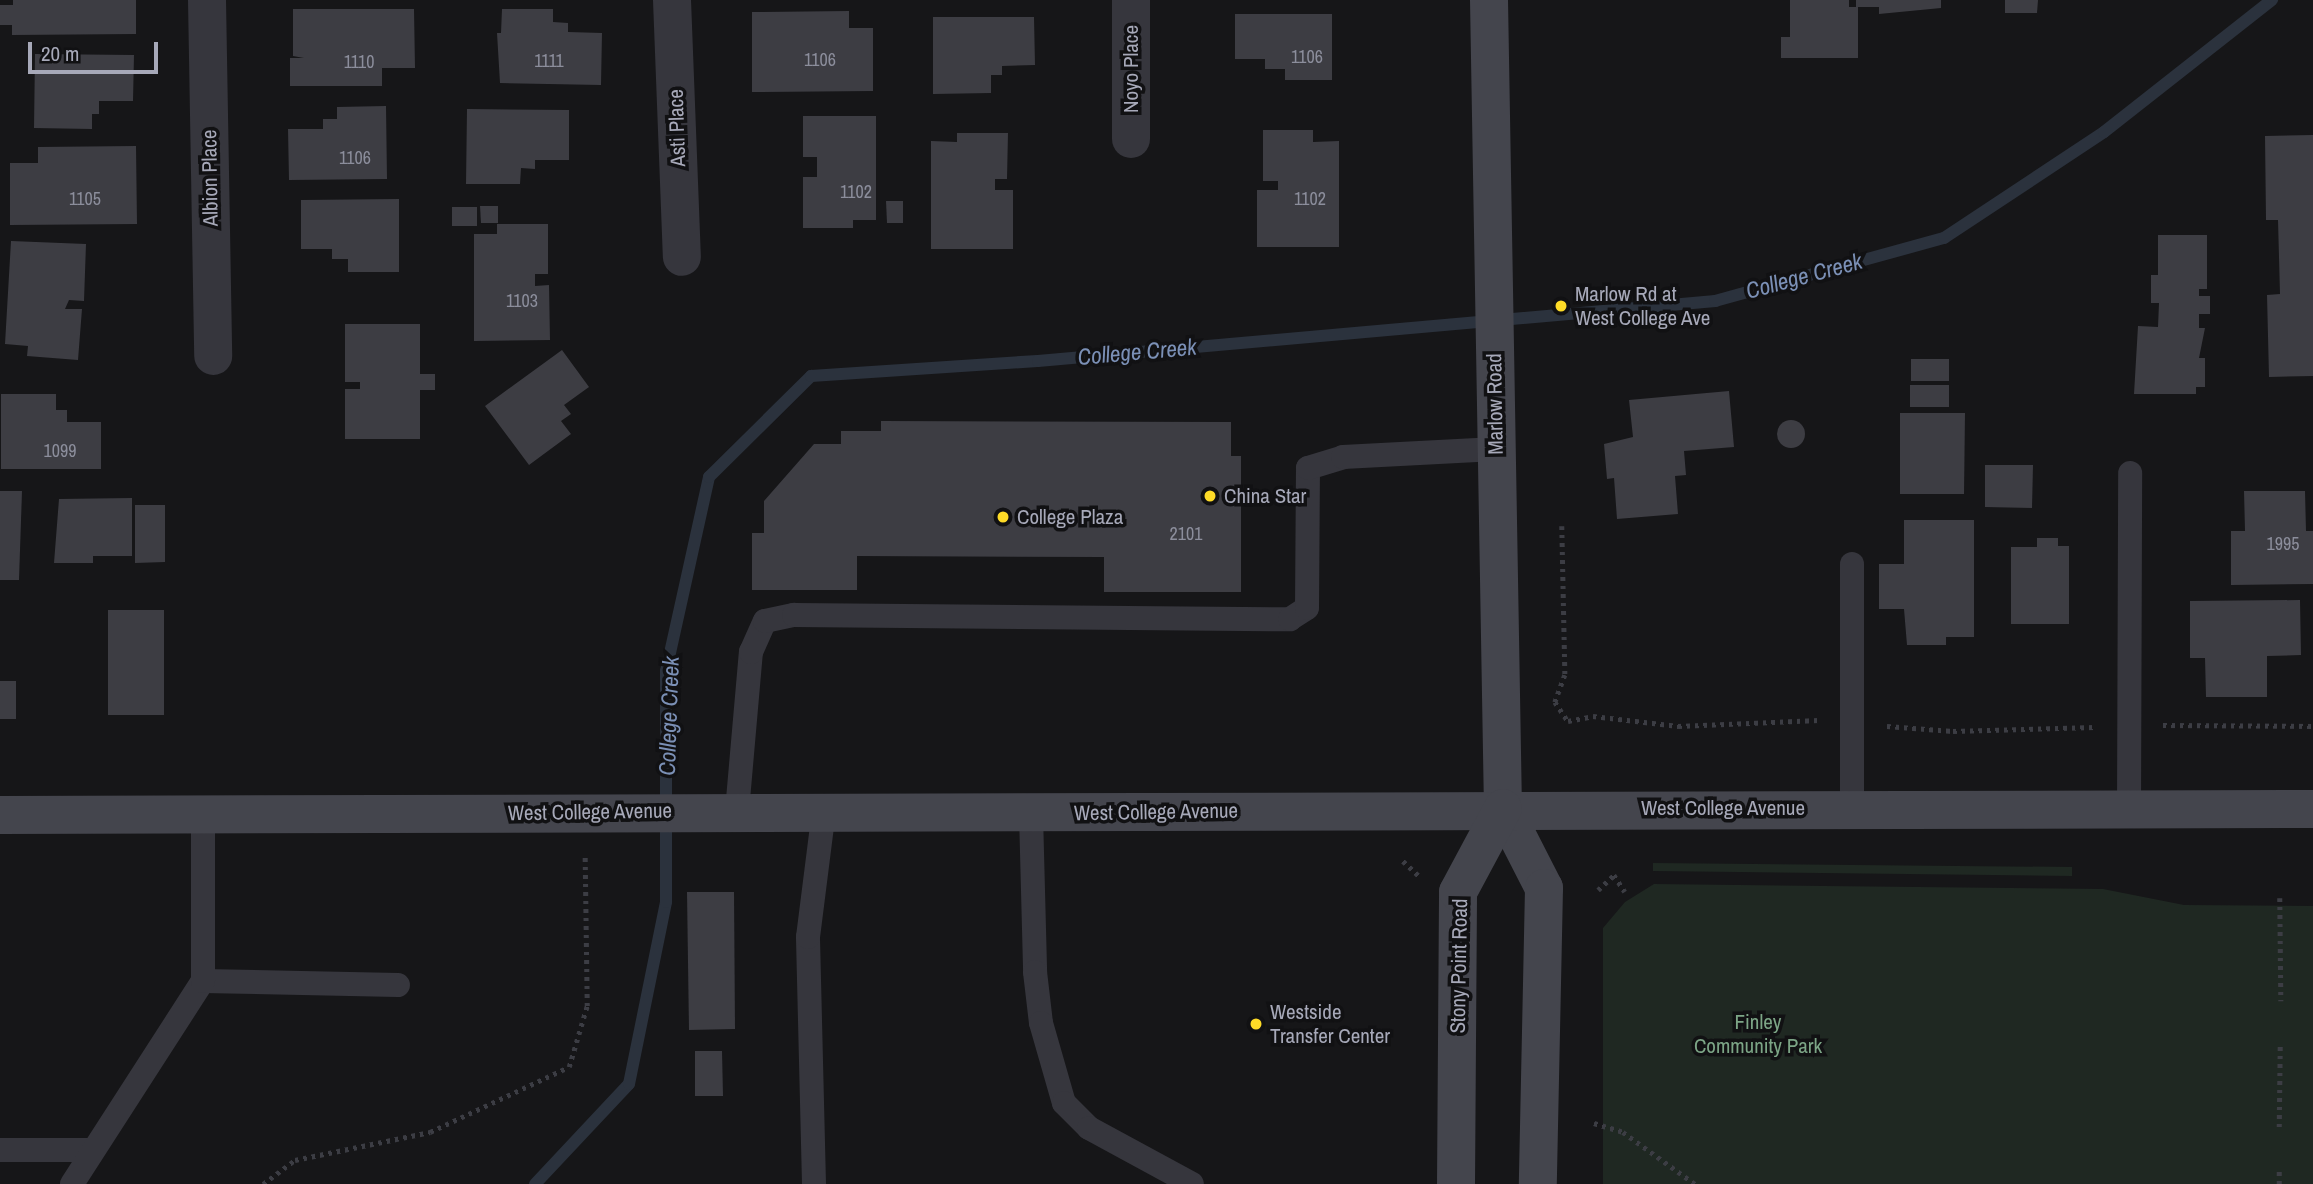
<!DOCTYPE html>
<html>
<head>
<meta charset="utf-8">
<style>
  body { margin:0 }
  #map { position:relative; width:2313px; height:1184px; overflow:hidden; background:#161618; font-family:"Archivo Narrow",sans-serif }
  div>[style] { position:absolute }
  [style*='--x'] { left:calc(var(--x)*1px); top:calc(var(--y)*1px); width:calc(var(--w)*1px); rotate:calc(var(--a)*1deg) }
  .green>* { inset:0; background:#1f2822 }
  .stream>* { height:12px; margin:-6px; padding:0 6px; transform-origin:6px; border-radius:6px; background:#2b323d }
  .building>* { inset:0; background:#3d3d43 }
  .round { border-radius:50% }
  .path>* { height:4.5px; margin-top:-2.25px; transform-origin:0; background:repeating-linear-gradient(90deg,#3c3d44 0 3.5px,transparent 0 8.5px) }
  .lane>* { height:24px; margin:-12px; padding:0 12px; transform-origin:12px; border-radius:12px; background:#36363d }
  .street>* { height:38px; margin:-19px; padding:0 19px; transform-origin:19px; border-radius:19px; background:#36363d }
  .secondary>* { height:38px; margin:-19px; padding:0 19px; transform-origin:19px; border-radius:19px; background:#44454d }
  .dots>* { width:19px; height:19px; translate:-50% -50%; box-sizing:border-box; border:4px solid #111113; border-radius:50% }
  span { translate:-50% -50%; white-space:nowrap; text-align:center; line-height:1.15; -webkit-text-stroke:7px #111113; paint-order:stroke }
  .number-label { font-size:18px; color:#8c8e9c }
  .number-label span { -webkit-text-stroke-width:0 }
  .street-label { font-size:21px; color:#a7a9b9 }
  .poi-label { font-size:21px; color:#a7a9b9 }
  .left { translate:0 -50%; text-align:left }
  .park-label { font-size:21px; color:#7ca586 }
  .water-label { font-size:23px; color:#7b90b6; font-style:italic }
  .scale { position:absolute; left:28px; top:42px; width:130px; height:32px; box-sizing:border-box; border:4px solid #a7a9b9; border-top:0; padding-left:9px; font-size:21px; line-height:24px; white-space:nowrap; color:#a7a9b9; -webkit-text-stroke:5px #111113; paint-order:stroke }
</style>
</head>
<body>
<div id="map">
  <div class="green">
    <i style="clip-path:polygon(1653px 863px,2072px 867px,2072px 876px,1653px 871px)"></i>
    <i style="clip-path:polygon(1654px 884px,2103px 889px,2184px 905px,2313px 906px,2313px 1184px,1603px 1184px,1603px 928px,1625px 902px)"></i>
  </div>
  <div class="stream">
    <i style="--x:535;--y:1184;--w:137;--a:-46.8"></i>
    <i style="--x:629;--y:1084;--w:186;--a:-78.5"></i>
    <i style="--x:666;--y:902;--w:231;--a:-90"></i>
    <i style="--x:666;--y:671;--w:199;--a:-77.5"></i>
    <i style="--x:709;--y:477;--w:144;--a:-44.7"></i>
    <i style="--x:811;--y:376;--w:227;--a:-3.8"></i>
    <i style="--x:1038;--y:361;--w:680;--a:-5.06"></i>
    <i style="--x:1715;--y:301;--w:238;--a:-15.4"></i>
    <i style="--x:1944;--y:238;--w:192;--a:-33.5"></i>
    <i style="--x:2104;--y:132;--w:214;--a:-38.2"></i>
  </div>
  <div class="building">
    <i style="clip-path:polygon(13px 0,136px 0,136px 34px,12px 35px,12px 25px,0 25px,0 5px,13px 5px)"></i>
    <i style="clip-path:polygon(1790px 0,1849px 0,1849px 7px,1856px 7px,1856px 0,1941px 0,1941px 8px,1879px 14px,1879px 7px,1858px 7px,1858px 58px,1781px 58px,1781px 37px,1790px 37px)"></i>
    <i style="clip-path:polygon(2005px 0,2038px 0,2037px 13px,2005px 13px)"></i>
    <i style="clip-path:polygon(293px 9px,414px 9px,415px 68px,382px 68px,382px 86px,290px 86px,290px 58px,304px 58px,293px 56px)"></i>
    <i style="clip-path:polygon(502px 9px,553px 9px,553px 22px,568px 23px,568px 32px,602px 33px,601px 85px,500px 83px,497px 33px,501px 33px)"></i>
    <i style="clip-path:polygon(849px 11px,849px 28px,873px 28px,873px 91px,752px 92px,752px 12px)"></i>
    <i style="clip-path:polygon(1235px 14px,1332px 14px,1332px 80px,1285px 80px,1285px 69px,1265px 69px,1265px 59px,1235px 59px)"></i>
    <i style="clip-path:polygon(933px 17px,1034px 17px,1035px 65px,1002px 66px,1002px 75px,991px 75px,991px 93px,933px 94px)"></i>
    <i style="clip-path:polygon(35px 54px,134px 55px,133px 101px,99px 101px,99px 114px,92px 114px,92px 129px,34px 128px)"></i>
    <i style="clip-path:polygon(386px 106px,387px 179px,289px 180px,288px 129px,323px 129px,323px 119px,337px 119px,337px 107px)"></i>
    <i style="clip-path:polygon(467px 109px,569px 110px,569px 160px,535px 160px,535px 169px,521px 168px,520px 184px,466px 184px)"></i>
    <i style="clip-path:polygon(803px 116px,876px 116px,876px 220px,853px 220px,853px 228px,803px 228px,803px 177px,817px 177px,817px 157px,803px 157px)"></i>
    <i style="clip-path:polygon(1263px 130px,1313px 130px,1313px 142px,1339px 141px,1339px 247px,1257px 247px,1257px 190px,1278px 190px,1278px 181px,1263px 181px)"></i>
    <i style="clip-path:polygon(957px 133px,1008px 133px,1007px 179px,995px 179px,995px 190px,1013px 190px,1013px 249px,931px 249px,931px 141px,957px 142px)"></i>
    <i style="clip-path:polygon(2313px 135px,2313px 376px,2269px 377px,2267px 295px,2280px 294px,2278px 220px,2266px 220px,2265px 136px)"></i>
    <i style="clip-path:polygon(136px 146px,137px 224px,10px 225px,10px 163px,38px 163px,38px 147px)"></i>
    <i style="clip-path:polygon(399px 199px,399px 272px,348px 272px,348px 259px,332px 259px,332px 249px,301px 249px,301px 200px)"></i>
    <i style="clip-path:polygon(886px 201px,903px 201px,903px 223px,887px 223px)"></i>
    <i style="clip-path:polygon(480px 206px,498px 206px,498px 223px,481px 223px)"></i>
    <i style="clip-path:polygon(452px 207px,477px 207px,477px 226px,452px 226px)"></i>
    <i style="clip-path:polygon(497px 224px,548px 224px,548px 274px,535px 274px,535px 286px,549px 285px,550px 340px,474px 341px,474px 234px,497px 234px)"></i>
    <i style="clip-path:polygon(2158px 235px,2207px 235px,2207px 289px,2199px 289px,2199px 296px,2210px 296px,2210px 314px,2199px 314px,2199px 328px,2205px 328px,2199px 358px,2205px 358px,2205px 387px,2196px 387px,2196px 394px,2134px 394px,2138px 326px,2158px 327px,2159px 303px,2151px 303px,2151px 275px,2158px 275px)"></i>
    <i style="clip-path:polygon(11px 241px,86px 244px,84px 301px,69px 300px,65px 309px,82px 309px,78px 360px,27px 356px,28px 346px,5px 344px)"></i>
    <i style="clip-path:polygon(345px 324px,420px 324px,420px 374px,435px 374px,435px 390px,420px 390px,420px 439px,345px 439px,345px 389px,360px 389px,360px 382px,345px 382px)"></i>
    <i style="clip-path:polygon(562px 350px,589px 387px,564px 405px,571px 414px,561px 421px,571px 434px,529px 465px,485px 406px)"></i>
    <i style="clip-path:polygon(1911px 359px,1949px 359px,1949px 381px,1911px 381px)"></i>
    <i style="clip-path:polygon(1910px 385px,1949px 385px,1949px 407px,1910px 407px)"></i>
    <i style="clip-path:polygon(1729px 391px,1734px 447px,1684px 451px,1686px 475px,1675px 476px,1678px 514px,1617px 519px,1614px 478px,1607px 479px,1604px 444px,1633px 437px,1629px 400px)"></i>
    <i style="clip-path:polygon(1px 394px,56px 394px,56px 410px,67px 410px,67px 422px,101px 422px,101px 469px,1px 469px)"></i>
    <i style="clip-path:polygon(1900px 413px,1965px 413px,1964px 494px,1900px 494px)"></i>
    <i class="round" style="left:1777px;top:420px;width:28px;height:28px"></i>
    <i style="clip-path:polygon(881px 421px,1231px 422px,1231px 456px,1241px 456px,1241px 592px,1104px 592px,1104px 557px,857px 556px,857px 590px,752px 590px,752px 533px,764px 533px,764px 501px,814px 444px,841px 444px,841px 431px,881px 431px)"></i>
    <i style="clip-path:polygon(1985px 465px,2033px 465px,2032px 508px,1985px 507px)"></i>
    <i style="clip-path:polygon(0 491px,22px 491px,19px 580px,0 580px)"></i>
    <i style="clip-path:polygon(2244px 491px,2305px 491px,2306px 531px,2313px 531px,2313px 584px,2231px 585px,2231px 531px,2245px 531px)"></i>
    <i style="clip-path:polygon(132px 498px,132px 556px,93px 556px,93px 563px,54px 563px,59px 499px)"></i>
    <i style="clip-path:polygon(135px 505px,165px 505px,165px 562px,135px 563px)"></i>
    <i style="clip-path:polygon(1904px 520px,1974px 520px,1974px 637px,1946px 637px,1946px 645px,1907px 645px,1904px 609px,1879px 609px,1879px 564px,1904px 564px)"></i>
    <i style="clip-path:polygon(2037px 538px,2058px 538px,2058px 546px,2069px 546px,2069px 624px,2011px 624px,2011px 547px,2037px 547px)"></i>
    <i style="clip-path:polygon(2300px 600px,2301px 655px,2267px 656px,2267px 697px,2206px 697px,2205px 658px,2190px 658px,2190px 601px)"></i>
    <i style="clip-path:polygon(108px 610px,164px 610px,164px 715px,108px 715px)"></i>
    <i style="clip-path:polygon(0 681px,16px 681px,16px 719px,0 719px)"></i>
    <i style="clip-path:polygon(687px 892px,734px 892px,735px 1029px,689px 1030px)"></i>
    <i style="clip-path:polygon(695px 1051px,722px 1051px,723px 1096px,695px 1096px)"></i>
  </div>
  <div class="path">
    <i style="--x:1562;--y:526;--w:149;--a:88.8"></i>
    <i style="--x:1565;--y:675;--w:29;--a:110"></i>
    <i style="--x:1555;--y:702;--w:23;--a:56"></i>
    <i style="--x:1568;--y:721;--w:25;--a:-11"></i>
    <i style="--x:1593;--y:716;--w:86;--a:6.7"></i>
    <i style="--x:1678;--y:726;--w:141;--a:-2.4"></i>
    <i style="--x:2163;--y:725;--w:150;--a:0.4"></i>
    <i style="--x:1887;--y:726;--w:66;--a:4.3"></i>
    <i style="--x:1953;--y:731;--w:142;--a:-1.6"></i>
    <i style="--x:1403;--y:861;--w:23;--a:43"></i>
    <i style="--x:1598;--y:890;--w:22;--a:-43"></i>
    <i style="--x:1614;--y:875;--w:20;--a:57"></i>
    <i style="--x:2280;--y:898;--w:103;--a:89.4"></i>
    <i style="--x:1594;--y:1123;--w:30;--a:17"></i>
    <i style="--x:1623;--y:1132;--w:89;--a:35.8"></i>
    <i style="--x:2279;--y:1127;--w:84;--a:-89.3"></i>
    <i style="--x:263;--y:1184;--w:40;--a:-37"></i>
    <i style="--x:295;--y:1160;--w:138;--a:-11.7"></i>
    <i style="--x:430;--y:1132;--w:153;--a:-25.1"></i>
    <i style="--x:569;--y:1067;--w:64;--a:-73.6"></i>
    <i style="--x:587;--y:1006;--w:150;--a:-90.8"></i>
    <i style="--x:2279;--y:1184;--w:17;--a:-90"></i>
  </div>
  <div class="lane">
    <i style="--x:1852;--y:564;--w:244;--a:90"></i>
    <i style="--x:2129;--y:809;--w:336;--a:-89.8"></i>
    <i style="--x:737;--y:811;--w:160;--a:-85"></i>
    <i style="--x:751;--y:652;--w:34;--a:-66"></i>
    <i style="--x:765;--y:621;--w:30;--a:-12"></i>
    <i style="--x:794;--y:615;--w:496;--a:0.5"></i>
    <i style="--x:1290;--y:619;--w:20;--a:-33"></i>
    <i style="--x:1307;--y:608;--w:140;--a:-89.6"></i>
    <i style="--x:1308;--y:468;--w:37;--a:-17"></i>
    <i style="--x:1343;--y:457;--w:153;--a:-3"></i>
    <i style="--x:1031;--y:814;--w:158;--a:88.5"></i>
    <i style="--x:1035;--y:972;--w:51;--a:83.3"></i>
    <i style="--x:1041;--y:1023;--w:83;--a:74"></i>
    <i style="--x:1064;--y:1103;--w:35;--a:45"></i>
    <i style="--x:1089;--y:1128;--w:117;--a:28.5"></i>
    <i style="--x:203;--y:981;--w:195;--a:1.2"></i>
    <i style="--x:0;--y:1150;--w:93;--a:0"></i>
    <i style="--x:72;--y:1184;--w:242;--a:-57.2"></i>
    <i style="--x:203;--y:981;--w:168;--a:-90"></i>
    <i style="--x:814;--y:1184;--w:247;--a:-91.4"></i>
    <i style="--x:808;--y:937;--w:127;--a:-82.8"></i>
  </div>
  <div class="street">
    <i style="--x:207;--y:0;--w:356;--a:89"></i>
    <i style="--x:672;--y:0;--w:257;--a:87.8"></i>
    <i style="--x:1131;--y:0;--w:139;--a:90"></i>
  </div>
  <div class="secondary">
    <i style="--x:1489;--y:0;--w:808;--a:89.01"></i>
    <i style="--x:1503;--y:808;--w:90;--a:62.9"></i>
    <i style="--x:1544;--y:888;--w:296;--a:91.2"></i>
    <i style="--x:0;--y:815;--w:2313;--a:-0.15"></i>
    <i style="--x:1456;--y:1184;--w:292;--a:-89.6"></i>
    <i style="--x:1458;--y:892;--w:95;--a:-61.8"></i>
  </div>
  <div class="dots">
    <i style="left:1561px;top:306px;background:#fedb27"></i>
    <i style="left:1210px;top:496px;background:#fedb27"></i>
    <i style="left:1003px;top:517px;background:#fedb27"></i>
    <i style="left:1256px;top:1024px;background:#fedb27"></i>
  </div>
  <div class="number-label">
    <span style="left:1307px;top:57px">1106</span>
    <span style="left:820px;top:60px">1106</span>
    <span style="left:549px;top:61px">1111</span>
    <span style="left:359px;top:62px">1110</span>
    <span style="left:355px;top:158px">1106</span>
    <span style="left:856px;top:192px">1102</span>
    <span style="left:85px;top:199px">1105</span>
    <span style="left:1310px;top:199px">1102</span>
    <span style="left:522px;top:301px">1103</span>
    <span style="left:60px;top:451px">1099</span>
    <span style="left:1186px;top:534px">2101</span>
    <span style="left:2283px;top:544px">1995</span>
  </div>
  <div class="street-label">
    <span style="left:1131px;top:69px;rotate:-90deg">Noyo Place</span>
    <span style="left:677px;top:128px;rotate:-92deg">Asti Place</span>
    <span style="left:210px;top:178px;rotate:-91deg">Albion Place</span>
    <span style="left:1495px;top:404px;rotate:-91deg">Marlow Road</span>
    <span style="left:1723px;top:808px">West College Avenue</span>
    <span style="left:590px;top:812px;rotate:-1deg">West College Avenue</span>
    <span style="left:1156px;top:812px;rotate:-1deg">West College Avenue</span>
    <span style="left:1459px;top:966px;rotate:-89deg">Stony Point Road</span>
  </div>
  <div class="poi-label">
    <span class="left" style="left:1575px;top:306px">Marlow Rd at<br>West College Ave</span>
    <span class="left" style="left:1224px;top:496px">China Star</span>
    <span class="left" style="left:1017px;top:517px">College Plaza</span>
    <span class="left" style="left:1270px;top:1024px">Westside<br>Transfer Center</span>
  </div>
  <div class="park-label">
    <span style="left:1758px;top:1034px">Finley<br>Community Park</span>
  </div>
  <div class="water-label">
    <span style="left:1804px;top:276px;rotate:-15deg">College Creek</span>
    <span style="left:1137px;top:352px;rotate:-5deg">College Creek</span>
    <span style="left:669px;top:716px;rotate:-88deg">College Creek</span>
  </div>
  <div class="scale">20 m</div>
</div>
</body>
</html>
